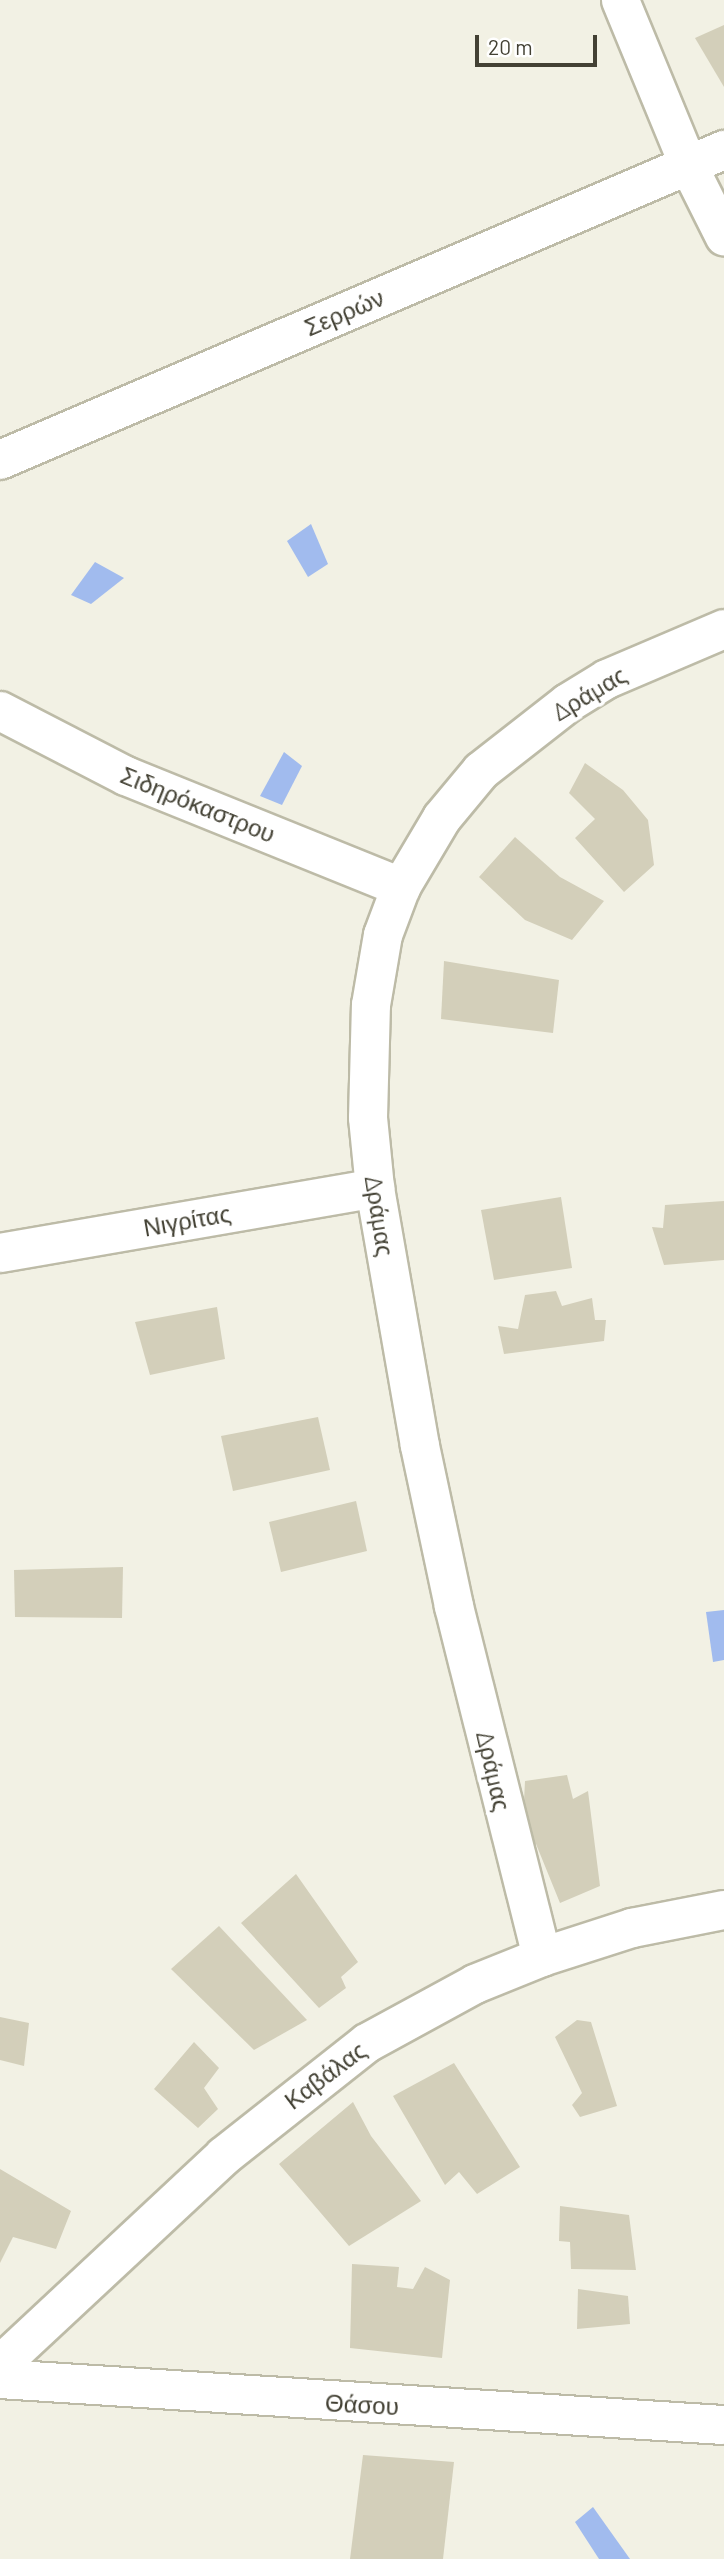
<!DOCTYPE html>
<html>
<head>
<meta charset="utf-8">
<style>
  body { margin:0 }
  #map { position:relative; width:724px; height:2559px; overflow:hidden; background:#f2f1e4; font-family:Barlow,sans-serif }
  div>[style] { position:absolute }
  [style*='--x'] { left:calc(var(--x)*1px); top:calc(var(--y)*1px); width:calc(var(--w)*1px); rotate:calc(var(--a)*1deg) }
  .water>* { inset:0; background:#a1bbee }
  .building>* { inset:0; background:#d3cfba }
  .roads { filter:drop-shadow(2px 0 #bdbba7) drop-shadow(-2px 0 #bdbba7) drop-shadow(0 2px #bdbba7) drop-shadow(0 -2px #bdbba7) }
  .pedestrian>* { height:37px; margin:-18.5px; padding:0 18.5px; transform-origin:18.5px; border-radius:18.5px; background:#fff }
  .minor>* { height:38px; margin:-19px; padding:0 19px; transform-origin:19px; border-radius:19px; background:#fff }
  span { translate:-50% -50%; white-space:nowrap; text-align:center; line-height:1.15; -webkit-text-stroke:7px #fff; paint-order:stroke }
  .street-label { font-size:24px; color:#434134 }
  .scale { position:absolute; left:475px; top:35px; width:122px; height:32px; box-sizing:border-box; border:4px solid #434134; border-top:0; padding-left:9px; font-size:21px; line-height:24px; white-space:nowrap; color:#434134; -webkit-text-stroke:5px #fff; paint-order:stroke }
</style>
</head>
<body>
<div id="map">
  <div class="water">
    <i style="clip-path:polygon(311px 524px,328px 564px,308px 577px,287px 541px)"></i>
    <i style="clip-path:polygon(95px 562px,124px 578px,91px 604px,71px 595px)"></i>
    <i style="clip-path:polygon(284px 752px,302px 766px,282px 805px,260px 796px)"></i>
    <i style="clip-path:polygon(724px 1610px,724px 1660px,713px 1662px,706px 1612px)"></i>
    <i style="clip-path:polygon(593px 2507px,630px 2559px,599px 2559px,575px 2522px)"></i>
  </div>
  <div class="building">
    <i style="clip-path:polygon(724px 25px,724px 87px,695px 38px)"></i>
    <i style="clip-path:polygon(585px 763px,623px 790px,648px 820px,654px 865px,624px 892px,575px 838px,595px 819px,569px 793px)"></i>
    <i style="clip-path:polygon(515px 837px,560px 877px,604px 901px,572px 940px,525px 920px,479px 877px)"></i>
    <i style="clip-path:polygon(444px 961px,559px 980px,553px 1033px,441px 1019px)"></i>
    <i style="clip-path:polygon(561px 1197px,572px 1268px,494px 1280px,481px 1210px)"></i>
    <i style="clip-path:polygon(724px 1201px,724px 1260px,664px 1265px,652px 1227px,663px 1228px,665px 1205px)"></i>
    <i style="clip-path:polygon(556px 1291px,562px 1306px,592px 1298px,595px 1320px,606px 1320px,604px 1341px,504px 1354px,498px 1326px,518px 1329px,525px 1295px)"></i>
    <i style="clip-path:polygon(217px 1307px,225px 1359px,150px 1375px,135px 1322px)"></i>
    <i style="clip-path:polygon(318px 1417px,330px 1470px,233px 1491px,221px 1436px)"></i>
    <i style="clip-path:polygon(356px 1501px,367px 1551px,281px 1572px,269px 1522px)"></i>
    <i style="clip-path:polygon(123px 1567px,122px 1618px,15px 1617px,14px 1570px)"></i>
    <i style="clip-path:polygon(567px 1775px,573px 1799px,588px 1791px,600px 1886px,560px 1903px,536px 1844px,522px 1841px,525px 1781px)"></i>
    <i style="clip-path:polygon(296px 1874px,358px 1962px,341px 1977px,346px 1988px,319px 2008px,241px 1923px)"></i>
    <i style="clip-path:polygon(219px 1926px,307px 2020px,254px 2050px,171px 1969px)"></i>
    <i style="clip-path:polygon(0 2017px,29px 2023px,24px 2066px,0 2060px)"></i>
    <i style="clip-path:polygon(577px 2020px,591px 2022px,617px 2106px,580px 2117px,572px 2105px,582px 2093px,555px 2037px)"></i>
    <i style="clip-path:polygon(194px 2042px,219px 2068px,204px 2088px,218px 2109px,198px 2128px,154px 2089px)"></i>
    <i style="clip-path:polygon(454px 2063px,520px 2167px,477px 2194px,459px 2172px,445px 2185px,393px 2096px)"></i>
    <i style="clip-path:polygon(353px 2102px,371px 2136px,421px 2201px,349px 2246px,279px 2164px)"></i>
    <i style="clip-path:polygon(0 2169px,71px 2211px,56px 2249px,13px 2237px,0 2263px)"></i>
    <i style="clip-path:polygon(560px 2206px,629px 2215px,636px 2270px,571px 2269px,570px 2242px,559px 2241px)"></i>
    <i style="clip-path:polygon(352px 2264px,399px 2267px,397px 2287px,413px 2289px,425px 2267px,450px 2280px,442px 2358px,350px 2348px)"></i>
    <i style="clip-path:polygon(578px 2289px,628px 2296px,630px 2324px,577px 2329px)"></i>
    <i style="clip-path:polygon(363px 2455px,454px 2462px,443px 2559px,350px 2559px)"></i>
  </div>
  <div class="roads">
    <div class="pedestrian">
      <i style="--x:620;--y:0;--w:178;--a:67.6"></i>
      <i style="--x:688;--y:165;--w:80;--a:63.4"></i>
    </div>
    <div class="minor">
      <i style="--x:0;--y:460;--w:788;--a:-23.18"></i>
      <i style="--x:0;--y:711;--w:142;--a:27.3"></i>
      <i style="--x:126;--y:776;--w:297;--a:22"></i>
      <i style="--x:0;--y:1253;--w:381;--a:-9.8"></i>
      <i style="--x:542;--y:1957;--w:362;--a:-104.1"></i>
      <i style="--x:454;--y:1606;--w:164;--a:-102"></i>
      <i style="--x:420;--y:1446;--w:262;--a:-99.9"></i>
      <i style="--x:375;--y:1188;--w:70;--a:-95.7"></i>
      <i style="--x:368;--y:1118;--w:113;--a:-88.5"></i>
      <i style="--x:371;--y:1005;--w:71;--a:-80.3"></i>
      <i style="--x:383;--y:935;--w:51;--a:-69.4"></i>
      <i style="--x:401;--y:887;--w:80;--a:-59.3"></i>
      <i style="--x:442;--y:818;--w:61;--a:-50.3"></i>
      <i style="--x:481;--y:771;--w:110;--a:-38"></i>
      <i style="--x:568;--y:703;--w:46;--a:-31.6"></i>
      <i style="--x:607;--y:679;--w:127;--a:-23.1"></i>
      <i style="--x:0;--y:2365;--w:306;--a:-43"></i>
      <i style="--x:224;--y:2156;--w:182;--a:-38.3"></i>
      <i style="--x:367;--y:2043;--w:123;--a:-28.6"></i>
      <i style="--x:475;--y:1984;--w:72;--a:-21.9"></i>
      <i style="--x:542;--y:1957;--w:95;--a:-17.9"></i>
      <i style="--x:632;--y:1928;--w:94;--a:-11.1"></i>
      <i style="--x:0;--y:2379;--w:725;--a:3.64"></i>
    </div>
  </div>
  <div class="street-label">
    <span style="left:344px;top:312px;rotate:-23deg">Σερρών</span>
    <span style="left:589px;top:693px;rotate:-31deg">Δράμας</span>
    <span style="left:198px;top:804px;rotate:22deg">Σιδηρόκαστρου</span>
    <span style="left:380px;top:1216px;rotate:81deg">Δράμας</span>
    <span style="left:187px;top:1220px;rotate:-10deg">Νιγρίτας</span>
    <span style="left:494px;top:1771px;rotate:77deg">Δράμας</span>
    <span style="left:325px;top:2075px;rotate:-37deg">Καβάλας</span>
    <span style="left:362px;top:2404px;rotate:3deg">Θάσου</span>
  </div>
  <div class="scale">20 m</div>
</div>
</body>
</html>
